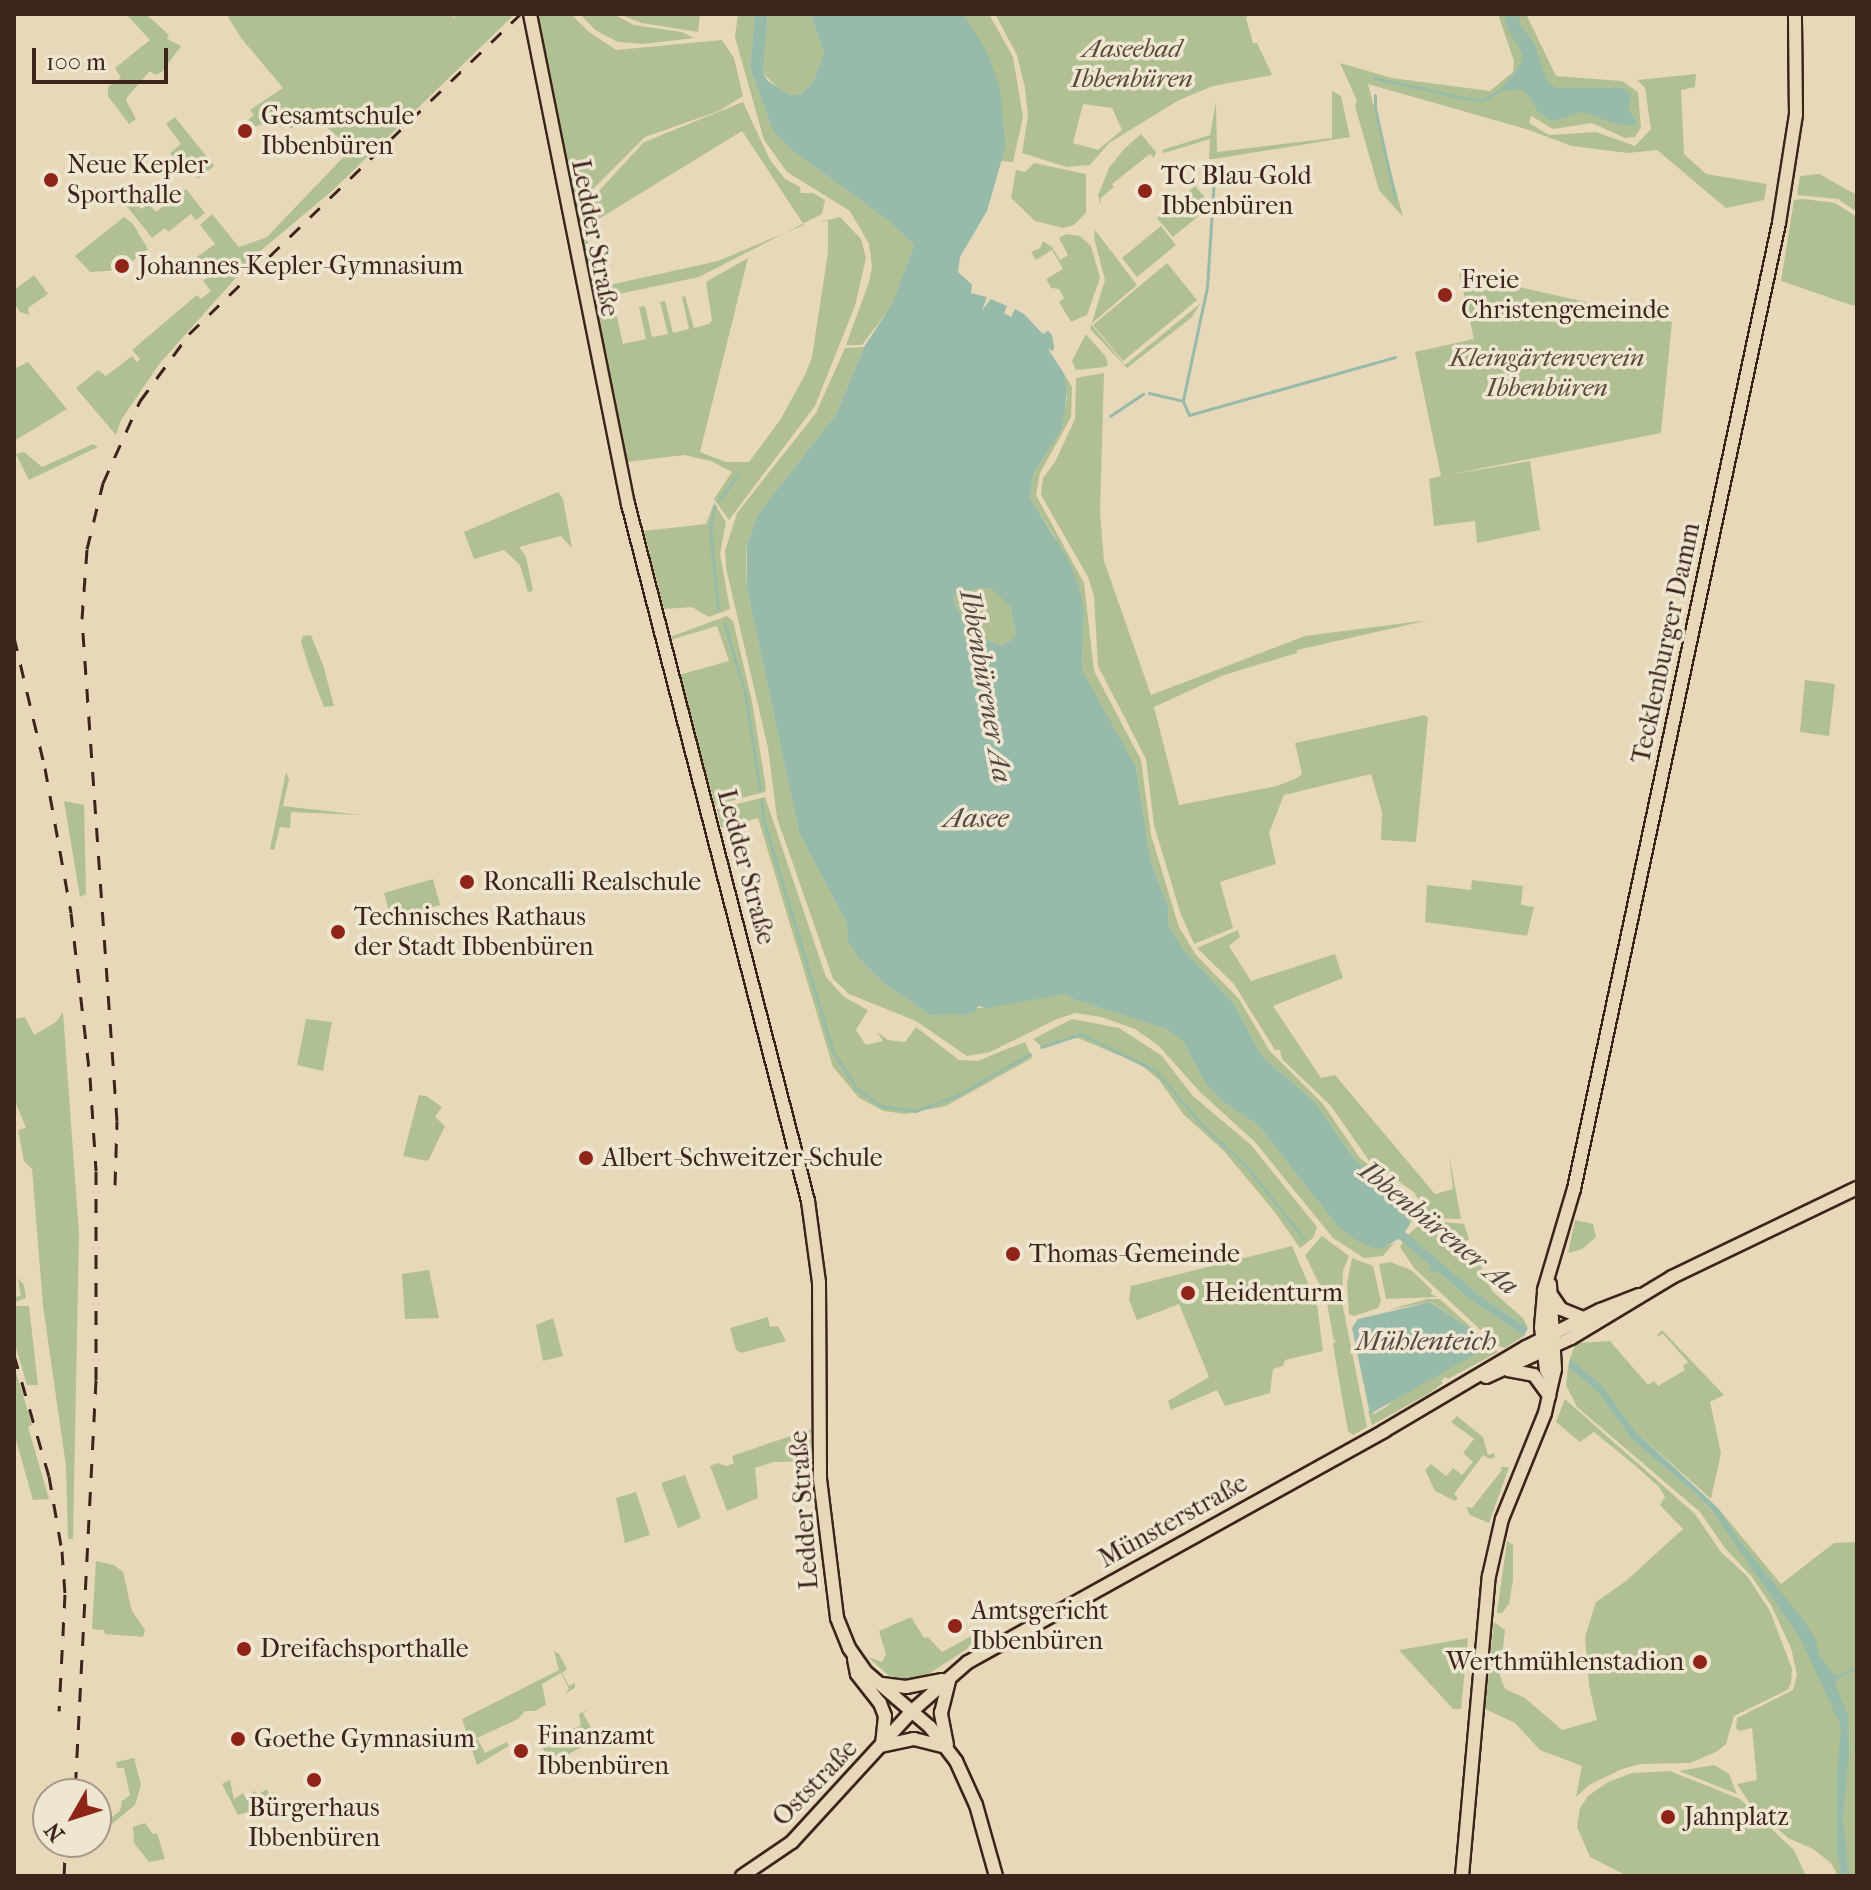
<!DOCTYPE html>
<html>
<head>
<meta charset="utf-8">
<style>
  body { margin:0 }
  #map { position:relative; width:1871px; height:1890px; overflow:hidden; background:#e7d8ba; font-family:"IM FELL French Canon",serif }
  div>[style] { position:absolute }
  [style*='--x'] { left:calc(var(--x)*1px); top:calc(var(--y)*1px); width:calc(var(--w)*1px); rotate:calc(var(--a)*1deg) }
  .green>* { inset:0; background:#b1c093 }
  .water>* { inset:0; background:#98bba9 }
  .pier>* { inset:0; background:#e7d8ba }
  .stream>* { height:3px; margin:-1.5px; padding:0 1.5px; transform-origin:1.5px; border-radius:1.5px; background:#98bba9 }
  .roads { filter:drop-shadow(2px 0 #3d241b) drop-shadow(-2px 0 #3d241b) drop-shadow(0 2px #3d241b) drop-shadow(0 -2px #3d241b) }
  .major>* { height:12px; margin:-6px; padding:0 6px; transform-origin:6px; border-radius:6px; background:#e7d8ba }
  .rail>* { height:3px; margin-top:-1.5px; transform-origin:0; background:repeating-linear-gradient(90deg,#3d241b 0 14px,transparent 0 28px) }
  .dots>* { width:22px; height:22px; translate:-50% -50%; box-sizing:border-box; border:4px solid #efe6d2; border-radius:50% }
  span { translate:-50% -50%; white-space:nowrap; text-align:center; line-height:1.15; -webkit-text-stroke:7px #efe6d2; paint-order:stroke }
  .park-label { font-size:26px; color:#5a4b39; font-style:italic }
  .poi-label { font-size:26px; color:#3d241b }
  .left { translate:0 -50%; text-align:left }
  .right { translate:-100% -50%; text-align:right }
  .street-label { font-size:26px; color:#3d241b }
  .water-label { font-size:28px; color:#544a3e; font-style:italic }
  .frame { position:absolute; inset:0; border:16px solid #3d241b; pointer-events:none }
  .north { position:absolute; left:32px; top:1778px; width:80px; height:80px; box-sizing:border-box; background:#efe6d2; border:2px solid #a89889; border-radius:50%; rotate:231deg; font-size:22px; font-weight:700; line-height:32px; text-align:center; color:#3d241b }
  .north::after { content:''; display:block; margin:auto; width:28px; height:36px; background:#8f2418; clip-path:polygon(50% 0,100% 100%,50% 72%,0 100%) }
  .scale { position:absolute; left:32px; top:48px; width:136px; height:36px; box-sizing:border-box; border:4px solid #3d241b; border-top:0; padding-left:10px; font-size:24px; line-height:28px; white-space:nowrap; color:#3d241b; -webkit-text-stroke:6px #efe6d2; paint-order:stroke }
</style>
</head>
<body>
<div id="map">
  <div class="green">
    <i style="clip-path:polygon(126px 14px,146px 14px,169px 35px,167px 39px,181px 46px,162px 72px,155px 75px,150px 71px,128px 96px,126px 100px,136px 119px,129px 124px,108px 96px,108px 87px,121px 78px,115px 68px,150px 40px)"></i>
    <i style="clip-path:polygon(231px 14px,453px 14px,453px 18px,457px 14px,515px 14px,332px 191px,258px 253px,160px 363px,121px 420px,116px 435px,76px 388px,98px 370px,106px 376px,132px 356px,137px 362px,140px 359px,132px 350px,197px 295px,201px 299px,211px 291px,203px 281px,211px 275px,205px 267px,199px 272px,191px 261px,215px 244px,200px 225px,212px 214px,239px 247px,267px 237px,351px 149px,305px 107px,308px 115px,292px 128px,262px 124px,240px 133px,237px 129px,254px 115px,250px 110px,283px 88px,241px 38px,228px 17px)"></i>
    <i style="clip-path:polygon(535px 14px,571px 14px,589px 32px,616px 50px,722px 40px,734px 58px,743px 96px,719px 111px,645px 137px,591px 191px,573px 197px)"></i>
    <i style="clip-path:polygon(580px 14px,613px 14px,634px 25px,682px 32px,694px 38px,643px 44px,618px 42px,595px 30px)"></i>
    <i style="clip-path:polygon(618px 14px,700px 14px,698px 32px,642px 23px)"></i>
    <i style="clip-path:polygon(738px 14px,755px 14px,750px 68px,773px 131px,790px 149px,886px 219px,914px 245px,892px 305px,862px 345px,846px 345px,869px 282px,872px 266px,869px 244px,850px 211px,787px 172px,764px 140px,735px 37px)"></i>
    <i style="clip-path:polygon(768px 14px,810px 14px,824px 53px,813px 82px,800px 95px,790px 95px,778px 88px,763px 73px)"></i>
    <i style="clip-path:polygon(964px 14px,989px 14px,1013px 57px,1023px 117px,1013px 162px,1000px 161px,1006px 145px,1003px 117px)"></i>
    <i style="clip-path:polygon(evenodd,995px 14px,1250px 14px,1246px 18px,1253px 43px,1257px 43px,1272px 75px,1213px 86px,1179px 100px,1109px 143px,1090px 165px,1067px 167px,1022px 153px,1028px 116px,1025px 88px,1017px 55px,995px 14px,1083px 104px,1112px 108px,1122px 130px,1098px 150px,1073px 143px,1083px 104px)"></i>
    <i style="clip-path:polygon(1498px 14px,1526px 14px,1556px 76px,1622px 81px,1638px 92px,1641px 128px,1635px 137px,1625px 138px,1592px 123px,1553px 129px,1531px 116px,1529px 123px,1549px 135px,1596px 132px,1635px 146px,1651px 129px,1645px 88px,1637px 80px,1696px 74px,1695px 87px,1681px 90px,1684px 154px,1706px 174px,1767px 184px,1764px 200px,1726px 208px,1657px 150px,1628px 153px,1572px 146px,1526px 129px,1368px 84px,1403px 217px,1379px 190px,1355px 106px,1357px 101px,1340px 63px,1392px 78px,1490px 91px,1513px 72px,1514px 61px)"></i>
    <i style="clip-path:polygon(1332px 91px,1341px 96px,1350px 137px,1214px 159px,1209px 159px,1210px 139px,1164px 153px,1162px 150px,1210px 135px,1216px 102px,1217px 152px,1332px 138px)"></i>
    <i style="clip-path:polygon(evenodd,743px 102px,770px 160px,785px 179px,800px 187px,801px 193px,813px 193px,825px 200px,822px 214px,699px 277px,619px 294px,615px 303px,596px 307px,574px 201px,596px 194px,644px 142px,743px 102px,742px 131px,804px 225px,718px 261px,600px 287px,584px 228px,742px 131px)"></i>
    <i style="clip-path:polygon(175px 117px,214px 166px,198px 179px,184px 162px,179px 165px,170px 153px,181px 144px,166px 124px)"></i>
    <i style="clip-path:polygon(1141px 134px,1156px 152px,1154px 158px,1150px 154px,1112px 184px,1114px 187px,1101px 198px,1101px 205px,1098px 195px,1109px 168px,1124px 149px)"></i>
    <i style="clip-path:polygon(1034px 163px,1086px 174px,1086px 213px,1074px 225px,1063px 228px,1035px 221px,1011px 198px,1016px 170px,1025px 172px)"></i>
    <i style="clip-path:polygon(1819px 174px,1857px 195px,1857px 212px,1838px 199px,1797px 195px,1800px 176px)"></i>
    <i style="clip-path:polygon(1195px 186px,1212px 205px,1173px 237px,1157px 218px)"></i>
    <i style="clip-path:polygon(186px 189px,205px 213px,196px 220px,191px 214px,168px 232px,165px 228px,152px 238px,125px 204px,132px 198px,141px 209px,149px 204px,156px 212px)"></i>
    <i style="clip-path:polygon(1804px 199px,1835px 203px,1857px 217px,1857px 307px,1781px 281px,1794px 200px)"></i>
    <i style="clip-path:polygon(124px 217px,133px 224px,148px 249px,121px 270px,90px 272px,75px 256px)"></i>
    <i style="clip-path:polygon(840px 217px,861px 239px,866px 258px,855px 306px,815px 406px,729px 520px,714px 499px,732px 472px,711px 461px,684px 455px,627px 462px,597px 320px,600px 316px,612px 314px,617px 317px,623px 344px,646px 339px,639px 307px,645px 306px,652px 337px,668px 334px,660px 302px,665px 301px,673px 333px,689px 329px,682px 297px,685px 296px,694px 328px,709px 324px,712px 320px,706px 282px,748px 258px,700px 452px,726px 462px,749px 462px,780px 420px,805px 375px,812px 357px,828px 252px,828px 221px,820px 222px)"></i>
    <i style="clip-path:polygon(1161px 226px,1176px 245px,1137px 277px,1122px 258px)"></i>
    <i style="clip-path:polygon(1095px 230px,1137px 285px,1091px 324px,1125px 365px,1201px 303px,1191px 318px,1127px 368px,1090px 329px,1105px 280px,1094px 238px)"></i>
    <i style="clip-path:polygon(1066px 234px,1080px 236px,1091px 246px,1100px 278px,1087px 315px,1071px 322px,1059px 302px,1064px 298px,1059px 289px,1051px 288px,1046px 279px,1063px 269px,1052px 250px,1036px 260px,1031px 252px,1040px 248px,1043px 241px,1052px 247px,1060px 260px,1068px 255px,1059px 238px)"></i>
    <i style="clip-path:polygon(1167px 263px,1197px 300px,1123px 361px,1093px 325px)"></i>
    <i style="clip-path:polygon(1459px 273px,1672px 322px,1661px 433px,1448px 475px,1530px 461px,1540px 530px,1477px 543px,1475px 521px,1434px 526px,1429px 479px,1441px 476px,1415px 352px,1474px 339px)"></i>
    <i style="clip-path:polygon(34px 275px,48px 294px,28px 308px,29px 315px,20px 312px,14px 303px,14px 290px)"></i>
    <i style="clip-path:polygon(1086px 334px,1106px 357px,1108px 365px,1105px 367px,1076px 370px,1072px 361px)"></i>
    <i style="clip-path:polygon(864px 347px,836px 414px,758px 514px,747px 543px,746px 559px,747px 589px,799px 833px,847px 924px,848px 942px,859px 959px,884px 984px,931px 1016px,1066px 994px,1075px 1000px,1166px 1029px,1182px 1040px,1205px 1083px,1222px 1101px,1258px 1125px,1337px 1226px,1385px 1246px,1394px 1243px,1383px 1256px,1364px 1258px,1333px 1238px,1255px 1142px,1200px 1092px,1158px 1045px,1135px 1029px,1101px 1017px,1076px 1013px,1057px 1019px,990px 1052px,967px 1056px,916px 1021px,849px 994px,833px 979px,777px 818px,768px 748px,726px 568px,725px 551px,737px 513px,816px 413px,845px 348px)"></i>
    <i style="clip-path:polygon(28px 362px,67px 409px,14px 441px,14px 369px)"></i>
    <i style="clip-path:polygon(1063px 372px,1072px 387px,1071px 417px,1040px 473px,1036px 495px,1084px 583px,1094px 671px,1141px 760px,1151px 835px,1179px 927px,1196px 955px,1239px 999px,1269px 1050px,1323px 1104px,1360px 1158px,1413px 1200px,1417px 1214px,1410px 1224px,1356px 1161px,1314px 1101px,1263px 1057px,1232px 1001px,1184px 950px,1169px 926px,1168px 906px,1151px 862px,1136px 767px,1085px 681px,1082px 670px,1084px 610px,1055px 537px,1030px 498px,1033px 475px,1062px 427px,1067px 398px)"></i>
    <i style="clip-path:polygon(1104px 373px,1100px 513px,1104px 561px,1151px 695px,1305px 636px,1429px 620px,1297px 650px,1297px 653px,1224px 675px,1154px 707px,1179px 805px,1277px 786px,1297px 778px,1302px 774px,1295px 743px,1425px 715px,1428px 718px,1416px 842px,1381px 840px,1382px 812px,1371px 774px,1284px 795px,1269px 833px,1276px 864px,1220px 882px,1233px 928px,1194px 944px,1180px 912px,1154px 825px,1146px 759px,1098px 666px,1094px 596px,1088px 577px,1041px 495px,1043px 478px,1055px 462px,1075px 419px,1076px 378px)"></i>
    <i style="clip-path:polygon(93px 444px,98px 447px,29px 480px,16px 454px,24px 452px,42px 467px)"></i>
    <i style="clip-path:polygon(558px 492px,563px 499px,572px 548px,561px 536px,519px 547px,526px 557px,533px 591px,528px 592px,520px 565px,504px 550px,474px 559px,464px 532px)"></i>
    <i style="clip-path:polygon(714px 503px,726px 522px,720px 554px,730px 609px,709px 617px,692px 607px,664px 609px,644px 531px,706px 524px)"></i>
    <i style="clip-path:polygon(981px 588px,993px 589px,1010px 607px,1016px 634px,1010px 641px,1001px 645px,976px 636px,956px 606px,953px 595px)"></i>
    <i style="clip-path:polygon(727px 616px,733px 621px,752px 701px,766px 788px,765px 792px,715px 805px,679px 675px,729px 661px,717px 626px,670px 640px,670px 637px)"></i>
    <i style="clip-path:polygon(311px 635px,324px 668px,334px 706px,324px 707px,309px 668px,301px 641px,303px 636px)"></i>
    <i style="clip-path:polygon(1805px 680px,1835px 684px,1829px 736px,1800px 732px)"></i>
    <i style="clip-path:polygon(286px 772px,289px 779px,283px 806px,361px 815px,291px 812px,290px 828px,280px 827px,274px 850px,270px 849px)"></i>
    <i style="clip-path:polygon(765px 797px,826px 977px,844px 997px,868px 1010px,856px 1030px,866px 1045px,883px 1041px,877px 1032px,888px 1040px,905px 1042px,916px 1027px,959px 1060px,977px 1061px,1025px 1042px,1032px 1058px,946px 1106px,906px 1114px,884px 1111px,859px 1098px,833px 1067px,758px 818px,721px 828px,717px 809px)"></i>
    <i style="clip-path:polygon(64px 801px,84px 805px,86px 894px,80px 897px)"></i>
    <i style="clip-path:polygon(433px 879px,440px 905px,391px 919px,384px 893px)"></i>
    <i style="clip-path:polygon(1472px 880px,1523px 886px,1521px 905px,1534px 907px,1527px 936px,1425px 922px,1427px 885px,1471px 890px)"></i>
    <i style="clip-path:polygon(1238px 930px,1240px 937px,1229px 946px,1251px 981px,1335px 954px,1343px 978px,1273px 1006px,1321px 1078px,1335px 1075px,1435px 1194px,1453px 1189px,1449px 1155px,1461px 1219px,1429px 1218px,1414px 1192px,1370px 1162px,1331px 1106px,1282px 1059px,1280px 1050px,1275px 1050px,1234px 984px,1197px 948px)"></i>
    <i style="clip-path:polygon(63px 1012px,79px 1234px,73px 1539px,68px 1539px,66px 1466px,43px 1306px,32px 1169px,24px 1161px,18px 1130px,26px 1128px,14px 1099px,14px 1019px,25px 1017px,34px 1035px,56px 1022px)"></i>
    <i style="clip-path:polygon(306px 1019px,332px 1022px,323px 1071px,297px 1065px)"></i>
    <i style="clip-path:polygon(1072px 1019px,1119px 1028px,1161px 1055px,1193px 1096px,1251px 1145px,1317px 1227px,1313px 1238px,1300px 1248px,1274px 1211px,1223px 1150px,1184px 1115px,1159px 1080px,1140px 1064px,1078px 1038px,1060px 1040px,1043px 1048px,1033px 1039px)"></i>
    <i style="clip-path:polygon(419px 1095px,426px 1096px,442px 1107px,435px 1117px,445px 1126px,428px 1161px,403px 1156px)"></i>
    <i style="clip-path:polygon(1424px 1220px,1464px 1224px,1469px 1239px,1462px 1244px,1471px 1265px,1479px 1262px,1492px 1291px,1523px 1318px,1528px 1328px,1478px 1294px,1408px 1235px)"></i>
    <i style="clip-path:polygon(1575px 1220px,1593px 1224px,1596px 1237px,1582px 1249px,1568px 1253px)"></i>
    <i style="clip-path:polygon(1322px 1236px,1349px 1256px,1343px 1271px,1342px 1302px,1367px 1427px,1353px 1435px,1348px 1431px,1336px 1363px,1333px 1344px,1338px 1339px,1334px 1341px,1326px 1298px,1305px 1255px)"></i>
    <i style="clip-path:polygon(1403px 1242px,1469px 1299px,1524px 1336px,1505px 1348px,1498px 1346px,1414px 1268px,1400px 1247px)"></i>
    <i style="clip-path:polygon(1292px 1246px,1317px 1304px,1323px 1351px,1285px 1360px,1283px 1366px,1273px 1369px,1270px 1393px,1225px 1406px,1217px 1390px,1171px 1410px,1168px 1401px,1209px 1377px,1179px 1304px,1137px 1320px,1129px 1300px,1131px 1286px)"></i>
    <i style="clip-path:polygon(1352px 1258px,1373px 1266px,1381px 1301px,1378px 1308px,1354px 1316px,1349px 1314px,1347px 1284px)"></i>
    <i style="clip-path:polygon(1390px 1262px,1411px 1270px,1432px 1290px,1431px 1294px,1438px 1297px,1386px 1299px,1379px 1264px)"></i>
    <i style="clip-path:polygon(429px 1270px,439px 1318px,405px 1319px,402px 1274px)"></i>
    <i style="clip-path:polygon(18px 1278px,24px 1285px,26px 1298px,16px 1302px,16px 1306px,29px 1306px,38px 1385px,27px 1385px,14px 1341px,14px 1297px,21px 1296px)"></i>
    <i style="clip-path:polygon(1427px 1299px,1440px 1299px,1498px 1352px,1448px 1379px,1445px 1377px,1441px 1381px,1443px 1383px,1428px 1394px,1372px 1425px,1368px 1411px,1374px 1414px,1386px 1407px,1474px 1333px,1431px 1302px,1388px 1310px)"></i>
    <i style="clip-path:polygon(768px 1317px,770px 1327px,778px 1326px,786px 1341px,741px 1353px,736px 1350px,730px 1328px)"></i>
    <i style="clip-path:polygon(553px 1318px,563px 1356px,543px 1361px,536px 1325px)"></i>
    <i style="clip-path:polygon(1662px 1330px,1724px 1395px,1710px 1402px,1721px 1453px,1711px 1499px,1636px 1432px,1601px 1384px,1570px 1358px,1576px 1343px,1610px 1341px,1648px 1385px,1654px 1381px,1658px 1386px,1685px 1370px,1683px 1366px,1688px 1362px,1663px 1334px,1656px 1337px)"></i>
    <i style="clip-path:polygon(14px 1365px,32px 1425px,28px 1427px,49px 1499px,33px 1500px,14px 1433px)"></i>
    <i style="clip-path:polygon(1568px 1367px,1599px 1393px,1632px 1440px,1697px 1495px,1713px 1513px,1718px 1508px,1781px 1584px,1834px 1543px,1857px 1542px,1857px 1876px,1849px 1876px,1838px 1857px,1842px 1876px,1838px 1876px,1831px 1863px,1813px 1849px,1788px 1838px,1751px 1805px,1737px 1784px,1757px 1780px,1752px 1728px,1739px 1731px,1736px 1728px,1737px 1718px,1793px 1690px,1797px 1675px,1791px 1648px,1771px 1605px,1752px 1577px,1725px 1548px,1700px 1512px,1577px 1407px,1566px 1385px)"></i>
    <i style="clip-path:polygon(1565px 1399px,1695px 1514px,1721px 1552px,1747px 1576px,1770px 1611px,1792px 1669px,1791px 1684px,1787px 1690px,1734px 1716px,1726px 1744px,1716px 1752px,1690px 1763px,1640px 1764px,1622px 1769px,1589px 1785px,1576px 1797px,1582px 1766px,1540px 1750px,1515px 1723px,1485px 1709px,1494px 1622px,1505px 1630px,1500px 1676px,1505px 1689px,1525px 1698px,1562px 1730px,1597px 1720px,1589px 1686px,1585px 1637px,1596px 1602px,1626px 1581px,1683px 1529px,1660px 1505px,1665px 1497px,1659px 1487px,1638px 1468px,1594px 1432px,1580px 1442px,1556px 1422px)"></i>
    <i style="clip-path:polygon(1457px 1416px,1483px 1437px,1488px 1455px,1494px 1453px,1495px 1457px,1490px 1459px,1483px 1455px,1454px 1494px,1458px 1498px,1455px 1501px,1435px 1491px,1425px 1470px,1431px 1464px,1446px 1476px,1453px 1468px,1462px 1475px,1473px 1462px,1463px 1453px,1474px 1439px,1451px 1422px)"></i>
    <i style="clip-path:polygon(811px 1429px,811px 1461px,773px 1462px,755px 1468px,758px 1498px,727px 1511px,710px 1466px,717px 1463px,727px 1466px,734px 1463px,732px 1456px)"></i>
    <i style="clip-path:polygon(1500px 1467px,1509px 1467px,1489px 1523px,1470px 1515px,1466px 1507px,1472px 1508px,1502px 1470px)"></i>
    <i style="clip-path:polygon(685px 1475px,701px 1518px,678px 1528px,661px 1483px)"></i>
    <i style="clip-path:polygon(636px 1492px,650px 1535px,625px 1543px,616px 1498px)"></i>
    <i style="clip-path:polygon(1507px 1541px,1513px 1545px,1513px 1580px,1509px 1604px,1502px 1613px,1497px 1613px)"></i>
    <i style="clip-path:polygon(96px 1561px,114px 1565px,123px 1572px,132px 1611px,145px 1630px,143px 1637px,105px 1634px,104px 1630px,92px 1629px)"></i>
    <i style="clip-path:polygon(911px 1617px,924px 1638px,928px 1637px,942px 1652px,977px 1633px,979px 1641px,924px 1677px,905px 1680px,889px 1676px,868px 1657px,882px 1662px,886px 1654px,879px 1631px)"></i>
    <i style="clip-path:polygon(1468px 1638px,1461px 1709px,1453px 1709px,1399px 1650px)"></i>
    <i style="clip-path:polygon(554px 1651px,559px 1654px,567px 1669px,562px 1673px,569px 1686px,575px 1683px,575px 1688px,564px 1694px,569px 1689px,561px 1673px,542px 1684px,546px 1705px,535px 1711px,525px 1711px,518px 1719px,477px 1738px,485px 1753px,507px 1742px,509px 1746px,477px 1765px,462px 1719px,559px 1670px)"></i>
    <i style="clip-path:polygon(589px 1709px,583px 1713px,597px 1739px,565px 1756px,568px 1762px,565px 1764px,554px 1754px,548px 1758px,542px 1747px,581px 1725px,579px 1714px)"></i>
    <i style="clip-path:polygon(134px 1758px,141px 1785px,135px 1805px,96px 1837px,96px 1829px,120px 1811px,122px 1801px,130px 1795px,124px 1768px,117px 1768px,116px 1762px)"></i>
    <i style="clip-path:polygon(1714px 1765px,1729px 1774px,1737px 1794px,1679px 1771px)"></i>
    <i style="clip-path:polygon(1670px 1771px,1740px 1799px,1794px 1850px,1806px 1876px,1627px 1876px,1590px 1857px,1577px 1827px,1580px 1808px,1588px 1796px,1608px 1782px,1632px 1773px)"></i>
    <i style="clip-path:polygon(230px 1780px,234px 1799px,243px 1793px,246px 1798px,254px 1791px,259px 1794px,267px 1789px,273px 1804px,238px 1815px,222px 1784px)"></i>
    <i style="clip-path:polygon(145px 1823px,153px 1834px,157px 1833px,165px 1859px,149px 1862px,134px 1843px,133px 1827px)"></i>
  </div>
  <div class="water">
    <i style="clip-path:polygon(evenodd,755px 14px,768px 14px,763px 73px,768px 81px,790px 95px,800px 95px,813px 82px,824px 53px,810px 14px,964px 14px,988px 54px,1000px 88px,1006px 145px,987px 211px,960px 257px,958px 272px,979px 291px,1040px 321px,1052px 335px,1054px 347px,1053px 351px,1048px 349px,1063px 372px,1067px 386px,1065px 411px,1062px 428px,1033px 475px,1030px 498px,1068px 559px,1079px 587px,1084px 610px,1082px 670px,1136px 767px,1151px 862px,1168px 906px,1169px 926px,1184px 950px,1232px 1001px,1263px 1057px,1314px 1101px,1356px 1161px,1404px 1199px,1410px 1224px,1405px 1232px,1478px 1294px,1528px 1328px,1524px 1336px,1469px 1299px,1438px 1272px,1431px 1271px,1428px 1269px,1433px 1268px,1399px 1239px,1380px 1249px,1373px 1248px,1357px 1241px,1337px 1226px,1258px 1125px,1222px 1101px,1205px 1083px,1182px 1040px,1166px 1029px,1075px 1000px,1066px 994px,989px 1008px,978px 1006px,975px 1012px,960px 1016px,956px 1013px,931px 1016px,884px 984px,859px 959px,848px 942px,847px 924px,799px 833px,747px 589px,747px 543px,758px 514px,836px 414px,864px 347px,892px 304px,914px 245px,886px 219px,790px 149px,773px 131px,750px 68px,755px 14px,981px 588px,992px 589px,1010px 607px,1016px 634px,1010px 641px,1001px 645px,976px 636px,956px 606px,953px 595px,981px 588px)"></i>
    <i style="clip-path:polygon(1504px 14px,1518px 14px,1521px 26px,1534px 43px,1547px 81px,1556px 88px,1622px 88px,1631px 93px,1629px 110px,1637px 122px,1636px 126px,1616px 124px,1583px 112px,1552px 121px,1538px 112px,1529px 96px,1522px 90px,1499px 91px,1521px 64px,1522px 53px,1507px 28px)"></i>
    <i style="clip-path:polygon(1430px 1302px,1474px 1332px,1479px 1342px,1478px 1353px,1370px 1414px,1352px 1328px,1358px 1319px)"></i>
    <i style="clip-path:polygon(1570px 1358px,1601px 1384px,1636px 1432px,1718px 1508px,1739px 1540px,1803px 1619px,1816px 1640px,1819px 1654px,1837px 1678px,1836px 1686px,1848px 1715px,1849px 1753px,1843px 1820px,1849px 1876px,1842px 1876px,1837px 1854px,1837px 1773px,1841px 1727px,1801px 1640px,1714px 1513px,1697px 1495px,1632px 1440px,1599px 1393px,1568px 1367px)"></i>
  </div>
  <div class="pier">
    <i style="clip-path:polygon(972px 285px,1005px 298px,1005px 302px,1027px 312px,1029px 310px,1053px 328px,1043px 334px,1024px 314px,1015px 309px,1011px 317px,1004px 313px,1007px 306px,991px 299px,982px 310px,987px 297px,971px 293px)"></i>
  </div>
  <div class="stream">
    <i style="--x:1374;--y:78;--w:97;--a:12.5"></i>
    <i style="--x:1469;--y:99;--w:13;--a:4"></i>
    <i style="--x:1482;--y:100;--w:19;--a:-28"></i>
    <i style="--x:1375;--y:95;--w:13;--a:90"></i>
    <i style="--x:1375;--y:108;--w:93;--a:77.6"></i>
    <i style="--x:1149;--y:393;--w:35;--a:13"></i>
    <i style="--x:1183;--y:401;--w:15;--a:67"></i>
    <i style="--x:1189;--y:415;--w:214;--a:-15.7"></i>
    <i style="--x:1183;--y:400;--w:116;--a:-78"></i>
    <i style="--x:1207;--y:287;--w:124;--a:-86.3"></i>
    <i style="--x:1110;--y:416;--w:40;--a:-34"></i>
    <i style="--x:719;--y:500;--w:31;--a:-53"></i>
    <i style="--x:715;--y:506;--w:23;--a:103"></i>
    <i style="--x:710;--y:528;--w:81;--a:84.4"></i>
    <i style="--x:724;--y:623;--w:73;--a:73.3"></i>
    <i style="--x:745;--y:693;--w:98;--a:81.2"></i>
    <i style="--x:761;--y:801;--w:24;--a:81"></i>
    <i style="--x:765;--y:825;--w:236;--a:73.3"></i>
    <i style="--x:833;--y:1051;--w:44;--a:58.1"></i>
    <i style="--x:856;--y:1088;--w:31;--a:36"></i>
    <i style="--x:881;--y:1106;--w:34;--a:8"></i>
    <i style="--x:915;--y:1111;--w:44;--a:-20.1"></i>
    <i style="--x:956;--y:1096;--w:85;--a:-29.6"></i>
    <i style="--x:1041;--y:1047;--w:42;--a:-18"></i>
    <i style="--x:1081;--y:1034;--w:84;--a:26.3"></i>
    <i style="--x:1156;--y:1071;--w:70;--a:49.7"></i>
    <i style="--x:1201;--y:1124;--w:64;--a:43.1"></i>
    <i style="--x:1248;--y:1168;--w:89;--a:51.8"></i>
    <i style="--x:1835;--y:1678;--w:20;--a:-27"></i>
  </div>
  <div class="roads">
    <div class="major">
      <i style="--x:530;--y:14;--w:500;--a:78.7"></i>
      <i style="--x:628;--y:504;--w:720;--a:75.52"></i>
      <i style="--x:808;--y:1201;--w:82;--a:82.3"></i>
      <i style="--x:819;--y:1282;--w:197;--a:89.7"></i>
      <i style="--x:820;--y:1479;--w:140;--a:83"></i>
      <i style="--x:837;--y:1618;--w:32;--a:68"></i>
      <i style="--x:849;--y:1648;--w:29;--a:55"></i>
      <i style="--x:866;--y:1672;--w:84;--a:40.7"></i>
      <i style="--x:930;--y:1727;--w:43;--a:52.6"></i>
      <i style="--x:956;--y:1761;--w:48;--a:65.6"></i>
      <i style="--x:976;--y:1805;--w:74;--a:74.3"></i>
      <i style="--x:1552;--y:1296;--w:16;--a:55"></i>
      <i style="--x:1561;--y:1309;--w:24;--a:22"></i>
      <i style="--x:1508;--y:1370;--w:26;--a:11"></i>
      <i style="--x:1534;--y:1375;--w:26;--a:54"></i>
      <i style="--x:1486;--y:1377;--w:94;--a:-24.6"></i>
      <i style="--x:1571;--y:1338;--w:118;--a:-31.1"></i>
      <i style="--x:1672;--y:1277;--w:205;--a:-25.7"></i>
      <i style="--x:1551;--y:1379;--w:10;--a:-119"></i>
      <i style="--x:1546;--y:1370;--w:43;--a:-96.6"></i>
      <i style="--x:1541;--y:1327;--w:37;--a:-85"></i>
      <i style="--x:1544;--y:1290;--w:105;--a:-73.5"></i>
      <i style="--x:1574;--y:1189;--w:988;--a:-78.02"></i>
      <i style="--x:1779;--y:223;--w:109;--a:-81.1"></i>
      <i style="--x:1796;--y:115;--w:101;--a:-90.6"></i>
      <i style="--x:854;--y:1659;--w:15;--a:79"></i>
      <i style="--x:857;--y:1674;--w:37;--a:52"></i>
      <i style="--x:880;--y:1703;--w:14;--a:69"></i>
      <i style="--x:885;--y:1716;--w:27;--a:96"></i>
      <i style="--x:882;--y:1684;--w:24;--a:7"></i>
      <i style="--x:906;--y:1687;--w:37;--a:-11"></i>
      <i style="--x:947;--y:1745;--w:33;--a:-101"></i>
      <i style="--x:941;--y:1713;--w:36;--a:-76"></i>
      <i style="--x:881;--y:1746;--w:34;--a:-12"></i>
      <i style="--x:914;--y:1739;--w:32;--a:14"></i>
      <i style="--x:742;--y:1876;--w:60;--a:-34.2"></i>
      <i style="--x:792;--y:1842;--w:178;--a:-47.5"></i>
      <i style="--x:912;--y:1711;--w:74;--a:-41.2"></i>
      <i style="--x:968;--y:1662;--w:476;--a:-29"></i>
      <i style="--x:1384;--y:1431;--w:165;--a:-30.6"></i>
      <i style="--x:1526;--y:1347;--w:83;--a:-26.6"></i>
      <i style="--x:1600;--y:1310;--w:42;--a:-21"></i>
      <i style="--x:1462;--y:1876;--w:301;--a:-84.9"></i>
      <i style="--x:1489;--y:1576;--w:58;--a:-77.2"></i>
      <i style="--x:1502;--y:1519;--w:114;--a:-67.9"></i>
      <i style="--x:1545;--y:1413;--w:45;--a:-77.2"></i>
      <i style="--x:1555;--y:1369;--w:85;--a:-93.4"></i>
    </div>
  </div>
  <div class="rail">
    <i style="--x:14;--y:637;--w:135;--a:76.7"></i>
    <i style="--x:45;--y:768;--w:147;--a:79.8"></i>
    <i style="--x:71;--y:913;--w:165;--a:83.4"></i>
    <i style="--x:90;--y:1077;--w:94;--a:86.3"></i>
    <i style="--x:96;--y:1171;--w:209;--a:90"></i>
    <i style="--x:96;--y:1380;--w:415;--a:92.9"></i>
    <i style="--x:115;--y:1185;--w:64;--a:-88.2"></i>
    <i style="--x:117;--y:1121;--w:503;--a:-93.99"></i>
    <i style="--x:82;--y:619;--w:70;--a:-85.9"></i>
    <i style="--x:87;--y:549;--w:68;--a:-76.4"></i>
    <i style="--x:103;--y:483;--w:90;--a:-65.7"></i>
    <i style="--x:140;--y:401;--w:83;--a:-53.8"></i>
    <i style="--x:189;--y:334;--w:460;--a:-44"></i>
    <i style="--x:14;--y:1355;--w:126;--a:73.9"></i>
    <i style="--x:49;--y:1476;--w:76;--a:80.2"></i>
    <i style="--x:62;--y:1551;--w:43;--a:86"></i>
    <i style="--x:65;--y:1594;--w:117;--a:92.9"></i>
    <i style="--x:64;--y:1876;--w:34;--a:-87"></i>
  </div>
  <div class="dots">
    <i style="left:245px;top:131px;background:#8f2418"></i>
    <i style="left:51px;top:180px;background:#8f2418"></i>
    <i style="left:1145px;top:191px;background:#8f2418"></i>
    <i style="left:122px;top:266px;background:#8f2418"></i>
    <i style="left:1445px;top:295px;background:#8f2418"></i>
    <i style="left:467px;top:882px;background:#8f2418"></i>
    <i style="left:338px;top:932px;background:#8f2418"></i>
    <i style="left:586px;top:1158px;background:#8f2418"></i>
    <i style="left:1013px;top:1254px;background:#8f2418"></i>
    <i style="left:1188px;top:1293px;background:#8f2418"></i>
    <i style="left:955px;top:1626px;background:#8f2418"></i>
    <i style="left:244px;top:1649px;background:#8f2418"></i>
    <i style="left:1700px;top:1662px;background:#8f2418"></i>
    <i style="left:238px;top:1739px;background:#8f2418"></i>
    <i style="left:521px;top:1751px;background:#8f2418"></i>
    <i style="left:314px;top:1780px;background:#8f2418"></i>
    <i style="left:1668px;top:1817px;background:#8f2418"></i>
  </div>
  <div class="park-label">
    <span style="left:1132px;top:64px">Aaseebad<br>Ibbenbüren</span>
    <span style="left:1547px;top:373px">Kleingärtenverein<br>Ibbenbüren</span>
  </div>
  <div class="poi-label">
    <span class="left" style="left:261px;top:131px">Gesamtschule<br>Ibbenbüren</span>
    <span class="left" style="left:67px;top:180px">Neue Kepler<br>Sporthalle</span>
    <span class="left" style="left:1161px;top:191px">TC Blau-Gold<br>Ibbenbüren</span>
    <span class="left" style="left:138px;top:266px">Johannes-Kepler-Gymnasium</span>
    <span class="left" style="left:1461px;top:295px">Freie<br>Christengemeinde</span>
    <span class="left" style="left:483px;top:882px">Roncalli Realschule</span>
    <span class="left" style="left:354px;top:932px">Technisches Rathaus<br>der Stadt Ibbenbüren</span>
    <span class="left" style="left:602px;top:1158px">Albert-Schweitzer-Schule</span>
    <span class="left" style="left:1029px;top:1254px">Thomas-Gemeinde</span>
    <span class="left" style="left:1204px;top:1293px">Heidenturm</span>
    <span class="left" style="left:971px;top:1626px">Amtsgericht<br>Ibbenbüren</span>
    <span class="left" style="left:260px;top:1649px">Dreifachsporthalle</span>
    <span class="right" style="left:1684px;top:1662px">Werthmühlenstadion</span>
    <span class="left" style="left:537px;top:1751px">Finanzamt<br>Ibbenbüren</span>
    <span class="left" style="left:254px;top:1739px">Goethe Gymnasium</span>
    <span style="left:314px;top:1823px">Bürgerhaus<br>Ibbenbüren</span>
    <span class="left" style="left:1684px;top:1817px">Jahnplatz</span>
  </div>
  <div class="street-label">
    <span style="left:595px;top:238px;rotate:79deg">Ledder Straße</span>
    <span style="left:1666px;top:643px;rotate:-78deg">Tecklenburger Damm</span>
    <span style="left:746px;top:867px;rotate:75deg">Ledder Straße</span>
    <span style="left:804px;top:1510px;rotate:-94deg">Ledder Straße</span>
    <span style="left:1173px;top:1521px;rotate:-29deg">Münsterstraße</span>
    <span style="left:815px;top:1783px;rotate:-46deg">Oststraße</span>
  </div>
  <div class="water-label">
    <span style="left:986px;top:686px;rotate:80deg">Ibbenbürener Aa</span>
    <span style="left:976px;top:818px">Aasee</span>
    <span style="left:1439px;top:1228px;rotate:39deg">Ibbenbürener Aa</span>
    <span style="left:1426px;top:1341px">Mühlenteich</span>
  </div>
  <div class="frame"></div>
  <div class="north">N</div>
  <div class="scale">100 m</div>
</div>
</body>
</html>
